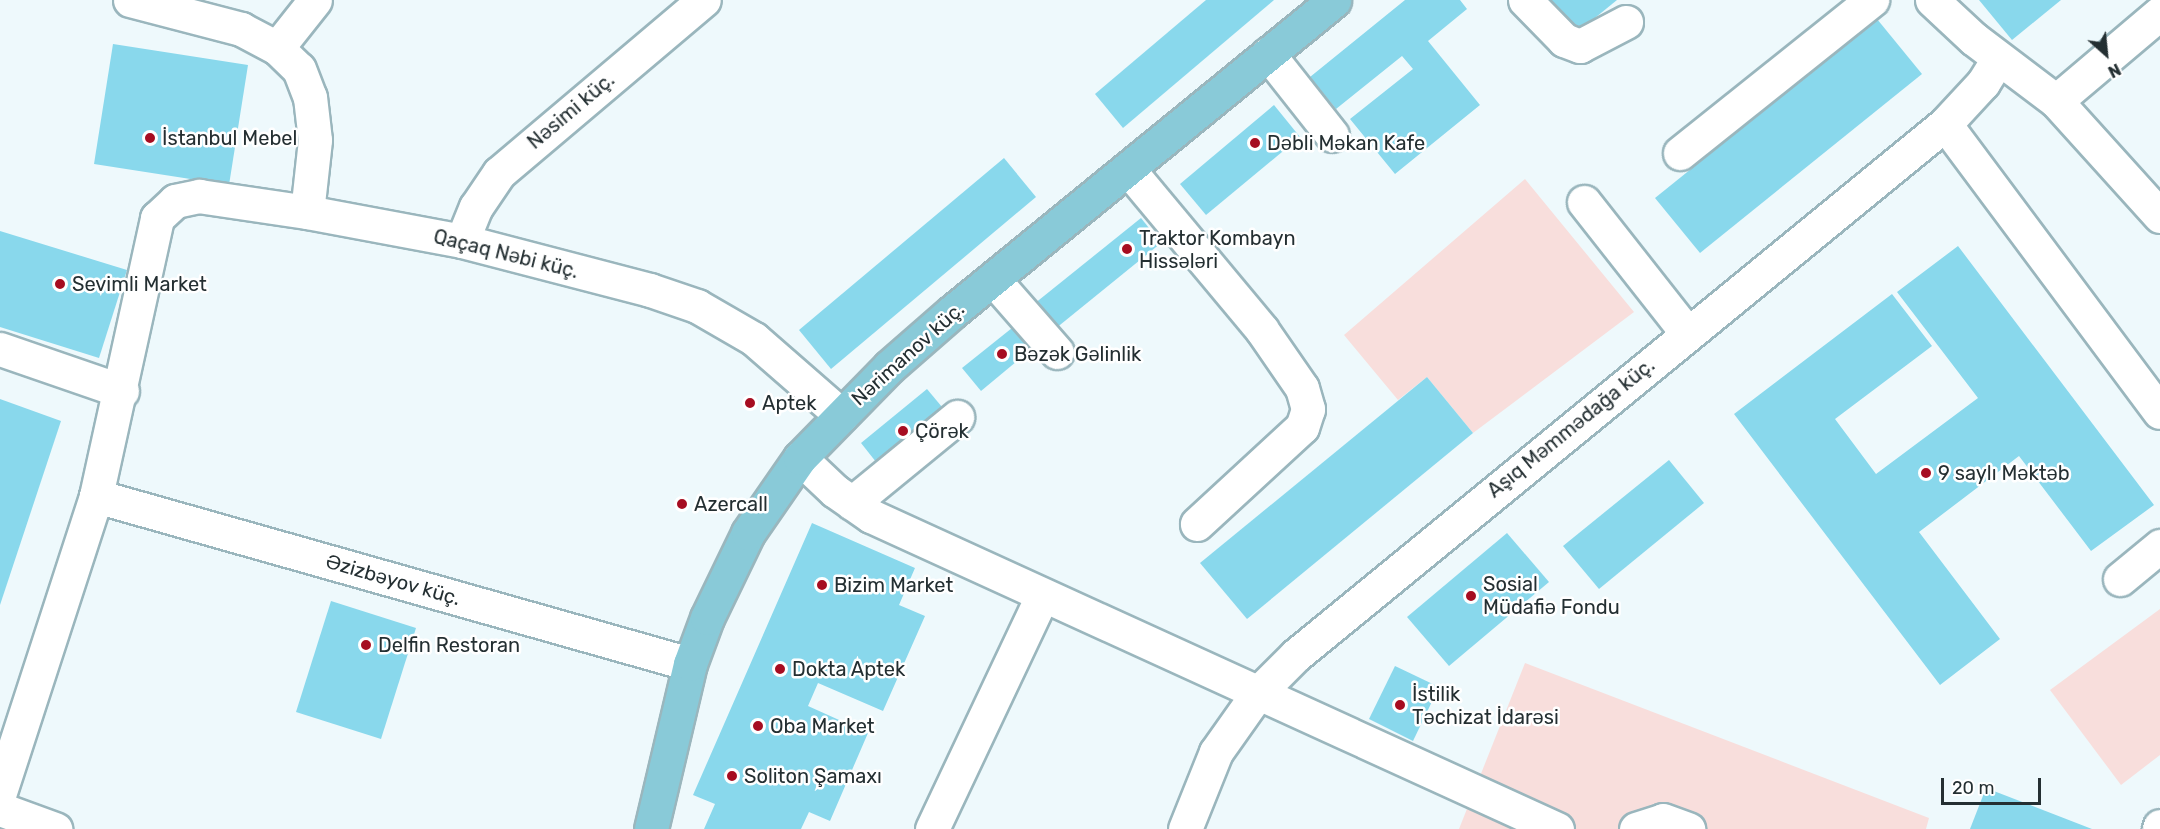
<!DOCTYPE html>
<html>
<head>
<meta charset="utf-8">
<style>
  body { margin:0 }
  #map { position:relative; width:2160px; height:829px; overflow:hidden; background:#eef9fc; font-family:Rubik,sans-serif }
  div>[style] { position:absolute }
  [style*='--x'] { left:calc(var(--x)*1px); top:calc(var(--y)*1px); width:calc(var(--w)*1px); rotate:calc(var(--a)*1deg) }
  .green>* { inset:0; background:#f8dedc }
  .building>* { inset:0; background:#89d8ec }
  .roads { filter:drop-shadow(2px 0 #9ab6bd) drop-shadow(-2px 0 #9ab6bd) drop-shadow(0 2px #9ab6bd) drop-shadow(0 -2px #9ab6bd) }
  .minor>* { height:33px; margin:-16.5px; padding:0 16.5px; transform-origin:16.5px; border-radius:16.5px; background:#fff }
  .major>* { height:33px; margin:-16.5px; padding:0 16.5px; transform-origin:16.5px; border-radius:16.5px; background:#89cad8 }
  .dots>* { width:16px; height:16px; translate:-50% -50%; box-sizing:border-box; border:3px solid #fff; border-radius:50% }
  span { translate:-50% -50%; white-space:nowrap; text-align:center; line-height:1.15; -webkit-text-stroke:5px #fff; paint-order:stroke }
  .street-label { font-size:20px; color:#242f32 }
  .poi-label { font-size:20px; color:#242f32 }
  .left { translate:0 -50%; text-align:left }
  .north { position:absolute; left:2076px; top:24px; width:60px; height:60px; -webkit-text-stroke:4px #fff; paint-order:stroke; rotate:153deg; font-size:16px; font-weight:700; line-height:24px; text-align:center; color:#242f32 }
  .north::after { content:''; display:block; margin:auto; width:21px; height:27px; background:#242f32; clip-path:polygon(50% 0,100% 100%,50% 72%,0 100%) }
  .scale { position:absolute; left:1941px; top:778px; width:100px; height:27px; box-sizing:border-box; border:3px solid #242f32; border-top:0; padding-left:8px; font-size:18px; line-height:21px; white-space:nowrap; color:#242f32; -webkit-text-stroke:4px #fff; paint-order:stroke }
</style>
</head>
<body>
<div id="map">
  <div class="green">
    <i style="clip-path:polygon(1525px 179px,1634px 312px,1473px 433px,1427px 377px,1398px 400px,1344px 335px)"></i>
    <i style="clip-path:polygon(2160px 609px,2160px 755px,2121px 785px,2050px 690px)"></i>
    <i style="clip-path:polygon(1525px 663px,1929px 818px,1926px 829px,1459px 829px)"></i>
  </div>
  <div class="building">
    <i style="clip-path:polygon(1206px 0,1274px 0,1123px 128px,1095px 94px)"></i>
    <i style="clip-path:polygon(1405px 0,1460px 0,1467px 9px,1428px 41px,1480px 105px,1395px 174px,1350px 119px,1413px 69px,1402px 56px,1336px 109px,1310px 77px)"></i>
    <i style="clip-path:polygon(1544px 0,1617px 0,1574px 35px)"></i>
    <i style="clip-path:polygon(1979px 0,2061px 0,2012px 40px)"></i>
    <i style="clip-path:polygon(1877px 19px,1922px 74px,1700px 253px,1655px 198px)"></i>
    <i style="clip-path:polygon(113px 44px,248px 65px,229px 185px,94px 164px)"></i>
    <i style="clip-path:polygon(1274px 105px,1300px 137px,1206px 215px,1180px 184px)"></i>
    <i style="clip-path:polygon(1004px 158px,1036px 197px,831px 369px,799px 330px)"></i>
    <i style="clip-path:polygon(1141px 218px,1161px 243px,1055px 329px,1034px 304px)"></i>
    <i style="clip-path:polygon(0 231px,127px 270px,99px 358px,0 327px)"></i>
    <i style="clip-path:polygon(1958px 246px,2154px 505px,2091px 551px,2019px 456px,1919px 532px,2000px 639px,1940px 685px,1734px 414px,1892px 294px,1932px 346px,1835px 419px,1876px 474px,1978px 398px,1897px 292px)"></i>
    <i style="clip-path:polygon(1017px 324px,1035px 346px,981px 391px,962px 368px)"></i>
    <i style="clip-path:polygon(1427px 377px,1473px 433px,1247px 619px,1200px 563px)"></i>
    <i style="clip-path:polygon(927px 389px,947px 413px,880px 467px,861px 443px)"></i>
    <i style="clip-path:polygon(0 399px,61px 421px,0 605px)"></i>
    <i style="clip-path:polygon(1669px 460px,1704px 503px,1599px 589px,1563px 546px)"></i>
    <i style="clip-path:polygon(812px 523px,915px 568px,899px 605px,925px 616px,883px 711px,818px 683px,808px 706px,868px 733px,830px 821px,809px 812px,801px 829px,704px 829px,715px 804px,693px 795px)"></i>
    <i style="clip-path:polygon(1507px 533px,1549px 582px,1449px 666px,1407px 617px)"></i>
    <i style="clip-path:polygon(331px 601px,416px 628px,381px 739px,296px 712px)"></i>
    <i style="clip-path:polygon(1395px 666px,1439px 687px,1413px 741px,1369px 719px)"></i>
    <i style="clip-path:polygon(1986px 788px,2092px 829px,1970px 829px)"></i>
  </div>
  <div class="roads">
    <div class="minor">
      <i style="--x:130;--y:0;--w:115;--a:14.6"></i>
      <i style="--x:241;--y:29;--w:41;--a:27.8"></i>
      <i style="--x:277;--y:48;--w:30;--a:44"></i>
      <i style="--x:299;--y:69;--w:30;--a:69"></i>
      <i style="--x:310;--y:97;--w:43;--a:83.4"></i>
      <i style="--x:315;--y:140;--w:72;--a:96.3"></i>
      <i style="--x:307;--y:212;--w:158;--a:10.6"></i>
      <i style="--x:462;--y:241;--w:194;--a:14.6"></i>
      <i style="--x:650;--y:290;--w:50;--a:18.8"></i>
      <i style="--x:697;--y:306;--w:66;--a:30.1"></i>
      <i style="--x:754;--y:339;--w:116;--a:41.1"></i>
      <i style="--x:1525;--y:0;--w:56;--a:45.7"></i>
      <i style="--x:1564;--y:40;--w:17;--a:21"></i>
      <i style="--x:1580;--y:46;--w:52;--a:-27.6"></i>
      <i style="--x:1932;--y:0;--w:57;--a:42.9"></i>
      <i style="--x:1974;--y:39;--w:103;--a:37.1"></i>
      <i style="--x:2056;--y:101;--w:155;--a:47.9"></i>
      <i style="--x:277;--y:48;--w:61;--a:-51.6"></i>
      <i style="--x:1268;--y:54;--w:103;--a:51.7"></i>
      <i style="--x:2056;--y:101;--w:136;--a:-40.2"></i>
      <i style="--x:1945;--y:124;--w:359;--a:53.3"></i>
      <i style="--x:1680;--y:153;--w:246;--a:-38.6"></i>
      <i style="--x:1128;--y:169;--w:209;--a:50.2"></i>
      <i style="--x:1262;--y:330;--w:70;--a:55.4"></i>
      <i style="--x:1302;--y:388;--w:22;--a:74"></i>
      <i style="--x:1308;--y:409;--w:19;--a:108"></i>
      <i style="--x:1302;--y:427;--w:143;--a:137.3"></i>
      <i style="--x:1584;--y:202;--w:167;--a:51.8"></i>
      <i style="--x:462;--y:241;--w:37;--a:-68"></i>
      <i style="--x:476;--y:207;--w:41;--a:-55.9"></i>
      <i style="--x:499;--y:173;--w:268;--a:-40.2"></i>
      <i style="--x:993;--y:279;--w:97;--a:48.8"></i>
      <i style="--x:0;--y:349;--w:129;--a:19"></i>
      <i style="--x:800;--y:458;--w:48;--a:43.3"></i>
      <i style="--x:835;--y:491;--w:44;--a:34.8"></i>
      <i style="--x:871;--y:516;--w:754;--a:24.53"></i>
      <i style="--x:96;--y:496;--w:617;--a:15.79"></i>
      <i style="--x:852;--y:503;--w:136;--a:-39.3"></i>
      <i style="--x:2120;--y:579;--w:52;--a:-39.5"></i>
      <i style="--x:0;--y:792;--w:311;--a:-72"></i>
      <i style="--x:96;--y:496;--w:285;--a:-77.6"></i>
      <i style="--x:157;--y:218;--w:25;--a:-43"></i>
      <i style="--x:175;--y:201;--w:25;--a:-12"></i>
      <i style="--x:199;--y:196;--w:109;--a:8.4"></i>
      <i style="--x:0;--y:809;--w:59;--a:20"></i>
      <i style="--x:932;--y:829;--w:258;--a:-64.7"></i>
      <i style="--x:1185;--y:829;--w:83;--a:-68.1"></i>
      <i style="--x:1216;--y:752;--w:71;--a:-54.7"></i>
      <i style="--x:1257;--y:694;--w:55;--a:-45"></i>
      <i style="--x:1296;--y:655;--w:839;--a:-39.29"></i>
      <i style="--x:1945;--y:124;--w:56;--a:-47.2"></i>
      <i style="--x:1983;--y:83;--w:28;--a:-58"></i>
      <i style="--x:1636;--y:829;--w:28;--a:-18"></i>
      <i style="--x:1663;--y:820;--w:27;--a:20"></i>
      <i style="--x:2159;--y:829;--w:3;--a:-72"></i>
    </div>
    <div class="major">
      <i style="--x:651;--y:829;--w:170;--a:-76.7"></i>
      <i style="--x:690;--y:664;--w:49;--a:-69.7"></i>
      <i style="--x:707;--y:618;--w:94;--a:-64.2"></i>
      <i style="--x:748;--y:533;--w:91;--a:-55.3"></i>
      <i style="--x:800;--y:458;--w:127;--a:-45.6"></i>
      <i style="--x:889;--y:367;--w:84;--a:-41.1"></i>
      <i style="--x:952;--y:312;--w:493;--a:-39.2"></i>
    </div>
  </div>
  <div class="dots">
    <i style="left:150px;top:138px;background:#a60d21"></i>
    <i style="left:1255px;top:143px;background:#a60d21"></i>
    <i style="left:1127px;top:249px;background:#a60d21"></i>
    <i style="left:60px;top:284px;background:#a60d21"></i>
    <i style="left:1002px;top:354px;background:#a60d21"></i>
    <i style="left:750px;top:403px;background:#a60d21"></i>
    <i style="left:903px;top:431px;background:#a60d21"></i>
    <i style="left:1926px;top:473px;background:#a60d21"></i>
    <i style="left:682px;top:504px;background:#a60d21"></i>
    <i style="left:822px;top:585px;background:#a60d21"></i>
    <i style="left:1471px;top:596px;background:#a60d21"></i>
    <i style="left:366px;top:645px;background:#a60d21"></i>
    <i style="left:780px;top:669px;background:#a60d21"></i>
    <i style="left:1400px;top:705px;background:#a60d21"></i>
    <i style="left:758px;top:726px;background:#a60d21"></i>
    <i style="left:732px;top:776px;background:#a60d21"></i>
  </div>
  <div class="street-label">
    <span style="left:571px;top:111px;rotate:-40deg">Nəsimi küç.</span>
    <span style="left:506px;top:254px;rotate:14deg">Qaçaq Nəbi küç.</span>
    <span style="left:908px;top:354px;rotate:-42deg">Nərimanov küç.</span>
    <span style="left:1571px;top:428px;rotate:-39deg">Aşıq Məmmədağa küç.</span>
    <span style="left:393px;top:580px;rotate:16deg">Əzizbəyov küç.</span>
  </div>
  <div class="poi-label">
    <span class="left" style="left:162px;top:138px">İstanbul Mebel</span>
    <span class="left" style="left:1267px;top:143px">Dəbli Məkan Kafe</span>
    <span class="left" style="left:1139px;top:250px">Traktor Kombayn<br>Hissələri</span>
    <span class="left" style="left:72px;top:284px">Sevimli Market</span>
    <span class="left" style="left:1014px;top:354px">Bəzək Gəlinlik</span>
    <span class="left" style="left:762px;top:403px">Aptek</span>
    <span class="left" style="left:915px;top:431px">Çörək</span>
    <span class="left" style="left:1938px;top:473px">9 saylı Məktəb</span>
    <span class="left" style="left:694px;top:504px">Azercall</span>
    <span class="left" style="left:1483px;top:596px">Sosial<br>Müdafiə Fondu</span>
    <span class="left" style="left:834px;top:585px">Bizim Market</span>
    <span class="left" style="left:378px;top:645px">Delfin Restoran</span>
    <span class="left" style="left:792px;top:669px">Dokta Aptek</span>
    <span class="left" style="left:1412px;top:706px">İstilik<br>Təchizat İdarəsi</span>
    <span class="left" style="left:770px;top:726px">Oba Market</span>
    <span class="left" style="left:744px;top:776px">Soliton Şamaxı</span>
  </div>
  <div class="north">N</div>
  <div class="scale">20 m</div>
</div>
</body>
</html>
